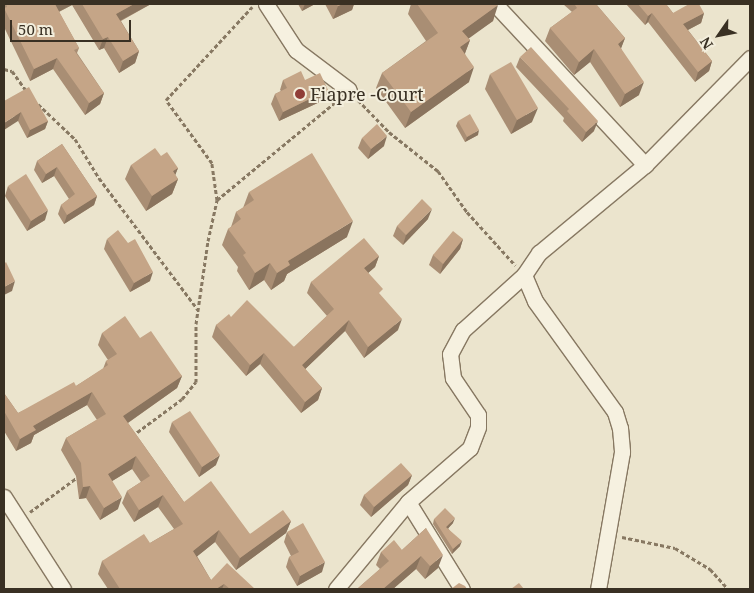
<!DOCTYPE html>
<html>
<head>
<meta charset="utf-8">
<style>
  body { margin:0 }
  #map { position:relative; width:754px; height:593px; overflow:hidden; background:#ebe4cd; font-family:"Noto Serif",serif }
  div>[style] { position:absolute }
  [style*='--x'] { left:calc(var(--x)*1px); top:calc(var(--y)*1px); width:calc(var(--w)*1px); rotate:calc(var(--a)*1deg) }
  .path>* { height:3px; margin-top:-1.5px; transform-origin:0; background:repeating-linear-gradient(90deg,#877862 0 4px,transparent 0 6.5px) }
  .roads { filter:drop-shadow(1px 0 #877862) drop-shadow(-1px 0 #877862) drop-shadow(0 1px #877862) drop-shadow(0 -1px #877862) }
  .minor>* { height:15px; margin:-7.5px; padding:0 7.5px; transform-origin:7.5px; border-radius:7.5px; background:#f6f1e0 }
  .wall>* { inset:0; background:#a98e74 }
  .shaded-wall>* { inset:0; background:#8a745e }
  .building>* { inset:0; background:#c5a587 }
  .dots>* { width:14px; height:14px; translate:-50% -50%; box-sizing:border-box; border:2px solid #f3eedc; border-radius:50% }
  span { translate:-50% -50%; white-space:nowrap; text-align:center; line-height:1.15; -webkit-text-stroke:4px #f3eedc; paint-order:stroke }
  .poi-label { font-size:18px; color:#393023 }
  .left { translate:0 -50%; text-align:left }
  .frame { position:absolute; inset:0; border:5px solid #393023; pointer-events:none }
  .north { position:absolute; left:694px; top:10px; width:50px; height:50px; -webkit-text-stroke:4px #f3eedc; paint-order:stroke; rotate:237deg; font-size:14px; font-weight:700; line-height:20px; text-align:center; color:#393023 }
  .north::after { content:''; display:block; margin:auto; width:18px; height:22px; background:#393023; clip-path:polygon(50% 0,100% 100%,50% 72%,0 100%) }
  .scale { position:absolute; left:10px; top:20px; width:121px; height:22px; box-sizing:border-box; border:2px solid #393023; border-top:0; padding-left:6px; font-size:15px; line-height:18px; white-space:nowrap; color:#393023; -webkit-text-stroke:4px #f3eedc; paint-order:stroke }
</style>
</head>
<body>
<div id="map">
  <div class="path">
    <i style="--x:4;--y:69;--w:8;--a:14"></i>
    <i style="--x:12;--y:71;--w:26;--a:54"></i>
    <i style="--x:358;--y:100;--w:45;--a:45.9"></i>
    <i style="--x:389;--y:132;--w:63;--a:38.5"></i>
    <i style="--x:438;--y:171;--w:50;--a:54.7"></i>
    <i style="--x:467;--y:212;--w:72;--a:47.8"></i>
    <i style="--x:38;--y:104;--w:51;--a:43.4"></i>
    <i style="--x:75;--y:139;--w:46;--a:58.4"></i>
    <i style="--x:99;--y:178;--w:165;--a:53.1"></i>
    <i style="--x:217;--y:200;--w:37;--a:-98"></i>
    <i style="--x:212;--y:163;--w:78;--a:-126.1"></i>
    <i style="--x:166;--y:100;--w:127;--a:-47.2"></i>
    <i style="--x:132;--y:436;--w:62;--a:-36.5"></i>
    <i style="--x:182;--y:399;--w:22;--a:-51"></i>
    <i style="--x:196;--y:382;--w:58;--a:-90"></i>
    <i style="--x:196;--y:324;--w:84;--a:-81.8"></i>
    <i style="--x:208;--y:241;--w:42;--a:-77.6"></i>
    <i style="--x:217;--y:200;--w:158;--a:-39.6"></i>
    <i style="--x:30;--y:512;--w:61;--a:-36.3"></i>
    <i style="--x:622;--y:537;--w:54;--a:11.7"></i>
    <i style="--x:675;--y:548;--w:41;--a:31"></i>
    <i style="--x:710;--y:569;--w:27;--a:48"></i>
  </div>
  <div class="roads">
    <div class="minor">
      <i style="--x:266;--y:4;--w:55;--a:56.9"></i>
      <i style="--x:296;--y:50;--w:66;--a:37"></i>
      <i style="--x:495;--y:4;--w:220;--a:47"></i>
      <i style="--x:524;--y:275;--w:28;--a:67"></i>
      <i style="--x:535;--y:301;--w:137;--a:54.2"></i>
      <i style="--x:615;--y:412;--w:17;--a:73"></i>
      <i style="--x:620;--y:428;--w:24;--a:85"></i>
      <i style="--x:622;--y:452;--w:139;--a:99.9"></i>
      <i style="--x:4;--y:497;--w:109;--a:57.3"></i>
      <i style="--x:408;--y:502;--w:102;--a:58.2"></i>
      <i style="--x:336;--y:589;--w:113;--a:-50.4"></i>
      <i style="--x:408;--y:502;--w:82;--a:-41.1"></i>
      <i style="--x:470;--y:448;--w:22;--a:-69"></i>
      <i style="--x:478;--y:427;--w:12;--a:-90"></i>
      <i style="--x:478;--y:415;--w:45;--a:-124"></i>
      <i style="--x:453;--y:378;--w:24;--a:-97"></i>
      <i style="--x:450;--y:354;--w:27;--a:-62"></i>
      <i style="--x:463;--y:330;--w:82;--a:-42"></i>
      <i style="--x:524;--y:275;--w:27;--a:-56"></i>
      <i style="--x:539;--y:253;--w:138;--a:-39.7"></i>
      <i style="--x:645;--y:165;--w:150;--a:-45.5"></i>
    </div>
  </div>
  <div class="wall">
    <i style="clip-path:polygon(4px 4px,151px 4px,121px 21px,139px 51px,135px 63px,119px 73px,104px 48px,99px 50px,72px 5px,59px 12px,79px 48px,77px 53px,104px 93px,100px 104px,85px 115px,53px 69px,30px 81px,4px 27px)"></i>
    <i style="clip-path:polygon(298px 4px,315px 4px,302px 11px)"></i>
    <i style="clip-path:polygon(325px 4px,354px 4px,352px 10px,333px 19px)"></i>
    <i style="clip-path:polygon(411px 4px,497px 4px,493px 21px,468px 38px,470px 40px,465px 53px,469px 82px,405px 128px,376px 88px,382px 73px,426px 41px,408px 14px)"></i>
    <i style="clip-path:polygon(563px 4px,596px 4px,625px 38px,621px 48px,639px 95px,620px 107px,590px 62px,574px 75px,545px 41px,550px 28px,572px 12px)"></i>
    <i style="clip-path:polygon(626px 4px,666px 4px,673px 13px,704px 13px,701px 23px,688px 30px,712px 61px,709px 71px,695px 82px,648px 22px,645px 25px)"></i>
    <i style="clip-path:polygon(520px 57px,594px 131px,582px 142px,563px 121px,564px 118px,516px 67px)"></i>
    <i style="clip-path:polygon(490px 74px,532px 122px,511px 134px,485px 89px)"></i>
    <i style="clip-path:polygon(283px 80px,305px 80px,328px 90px,324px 100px,279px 121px,271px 104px,275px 94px,281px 91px,280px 90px)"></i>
    <i style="clip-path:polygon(4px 101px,48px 121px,45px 129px,27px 138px,18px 121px)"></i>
    <i style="clip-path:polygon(458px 121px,478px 135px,465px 142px,456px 126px)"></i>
    <i style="clip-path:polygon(362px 138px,384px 146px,368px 159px,358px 148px)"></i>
    <i style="clip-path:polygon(62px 144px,97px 196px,94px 205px,64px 224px,58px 214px,61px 205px,69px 199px,54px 176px,42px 183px,34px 170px,37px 161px)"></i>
    <i style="clip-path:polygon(131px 165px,178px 168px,175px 175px,178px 179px,172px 194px,146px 211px,125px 179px)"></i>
    <i style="clip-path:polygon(8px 186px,45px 220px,27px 231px,5px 196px)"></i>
    <i style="clip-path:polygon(249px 192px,347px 237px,287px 274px,284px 281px,271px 290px,264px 280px,249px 290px,237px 271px,238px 267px,222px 245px,228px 229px,231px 227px,236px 212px,243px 208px)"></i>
    <i style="clip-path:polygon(428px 219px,403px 245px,393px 236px,397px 226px)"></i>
    <i style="clip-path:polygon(107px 239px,150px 281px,130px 292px,104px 249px)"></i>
    <i style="clip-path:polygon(463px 239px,460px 249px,440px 274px,429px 265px,433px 255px)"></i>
    <i style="clip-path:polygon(379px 256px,375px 267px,368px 273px,398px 330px,364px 358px,345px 331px,305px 369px,322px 388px,318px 400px,301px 413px,260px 364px,246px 376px,212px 337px,216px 325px,231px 317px,294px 347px,327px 316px,307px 293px,311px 282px)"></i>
    <i style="clip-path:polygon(102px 333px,140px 338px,182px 376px,177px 388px,128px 423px,184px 502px,250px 534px,291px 521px,286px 533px,236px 570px,215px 542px,197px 556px,211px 580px,255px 589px,108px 589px,98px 574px,102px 561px,150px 543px,174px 529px,158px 507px,134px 522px,122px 503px,127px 491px,141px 482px,132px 469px,112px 481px,118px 509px,100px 520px,86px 498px,79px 499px,76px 476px,61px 450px,66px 438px,97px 420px,87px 405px,34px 435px,31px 443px,16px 451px,4px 431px,4px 393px,18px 413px,76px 386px,103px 369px,106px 361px,108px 360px,98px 345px)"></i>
    <i style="clip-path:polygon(172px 422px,216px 465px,199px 477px,169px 432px)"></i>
    <i style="clip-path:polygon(412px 475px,408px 485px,371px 517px,360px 505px,364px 495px)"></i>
    <i style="clip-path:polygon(434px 519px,453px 523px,448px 528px,460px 546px,452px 554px,433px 524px)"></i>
    <i style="clip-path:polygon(426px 528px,438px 568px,425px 579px,416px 569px,393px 589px,357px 589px,380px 569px,376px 565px,381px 552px,402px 550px)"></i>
    <i style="clip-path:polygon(287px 532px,322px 572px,297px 586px,286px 567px,289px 557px,291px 556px,284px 542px)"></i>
  </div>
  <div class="shaded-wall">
    <i style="clip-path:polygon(55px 4px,73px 4px,72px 5px,50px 16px)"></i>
    <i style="clip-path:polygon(134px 4px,151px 4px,112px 25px,116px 14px)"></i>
    <i style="clip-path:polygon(305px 4px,315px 4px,302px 11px)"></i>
    <i style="clip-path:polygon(343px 4px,354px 4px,352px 10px,333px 19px,338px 6px)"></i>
    <i style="clip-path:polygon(498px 5px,493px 21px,457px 47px,462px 31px)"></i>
    <i style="clip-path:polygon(652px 13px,648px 22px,645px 25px,648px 16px)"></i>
    <i style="clip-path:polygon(704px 13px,701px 23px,680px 34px,683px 24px)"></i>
    <i style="clip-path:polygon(108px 37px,104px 48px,99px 50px,103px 39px)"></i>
    <i style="clip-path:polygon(625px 38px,620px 51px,618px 44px)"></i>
    <i style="clip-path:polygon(470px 40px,464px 56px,460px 47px)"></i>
    <i style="clip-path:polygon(594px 49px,590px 62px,574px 75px,579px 62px)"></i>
    <i style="clip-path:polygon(139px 51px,135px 63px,119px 73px,123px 61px)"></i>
    <i style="clip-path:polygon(57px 58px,53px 69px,30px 81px,34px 69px)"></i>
    <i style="clip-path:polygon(712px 61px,709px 71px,695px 82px,698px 72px)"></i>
    <i style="clip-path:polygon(474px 67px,469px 82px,405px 128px,411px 112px)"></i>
    <i style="clip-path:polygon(644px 82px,639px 95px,620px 107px,625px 94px)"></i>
    <i style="clip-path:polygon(328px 90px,324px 100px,279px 121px,283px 112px)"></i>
    <i style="clip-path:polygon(104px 93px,100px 104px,85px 115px,89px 103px)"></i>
    <i style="clip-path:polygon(538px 108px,532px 122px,511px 134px,517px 120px)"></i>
    <i style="clip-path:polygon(21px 112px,18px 121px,4px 130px,4px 123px)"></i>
    <i style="clip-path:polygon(48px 121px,45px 129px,27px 138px,30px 130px)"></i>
    <i style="clip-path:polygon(598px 121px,594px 131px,582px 142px,586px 132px)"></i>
    <i style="clip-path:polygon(479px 130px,478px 135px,465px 142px,467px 137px)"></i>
    <i style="clip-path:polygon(387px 136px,384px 146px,368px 159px,371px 149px)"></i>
    <i style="clip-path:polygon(57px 167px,54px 176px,42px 183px,46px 174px)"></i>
    <i style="clip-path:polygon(178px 168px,172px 183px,178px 179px,172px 194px,146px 211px,152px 196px,173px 171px)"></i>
    <i style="clip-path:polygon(97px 196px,94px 205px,64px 224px,67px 215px)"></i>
    <i style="clip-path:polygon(432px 209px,428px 219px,403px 245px,406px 235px)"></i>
    <i style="clip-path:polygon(48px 210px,45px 220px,27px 231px,31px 221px)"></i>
    <i style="clip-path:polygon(353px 221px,347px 237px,287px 274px,284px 281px,271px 290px,277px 273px,288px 261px)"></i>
    <i style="clip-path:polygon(463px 239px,460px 249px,440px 274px,443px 264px)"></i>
    <i style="clip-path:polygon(379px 256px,375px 267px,360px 280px,364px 268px)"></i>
    <i style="clip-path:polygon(270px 263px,264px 280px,249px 290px,255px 273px)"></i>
    <i style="clip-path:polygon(153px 272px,150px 281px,130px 292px,134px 283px)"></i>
    <i style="clip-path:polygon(15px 281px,12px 291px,4px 295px,4px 287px)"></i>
    <i style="clip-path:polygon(402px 319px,398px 330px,364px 358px,368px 347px)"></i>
    <i style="clip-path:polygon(349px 320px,345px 331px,298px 376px,302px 365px)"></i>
    <i style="clip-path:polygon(264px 353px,260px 364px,246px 376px,250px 365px)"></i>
    <i style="clip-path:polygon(182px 376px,177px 388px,119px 429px,123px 416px)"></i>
    <i style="clip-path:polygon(322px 388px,318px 400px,301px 413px,305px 402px)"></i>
    <i style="clip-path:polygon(92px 392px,87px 405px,34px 435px,31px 443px,16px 451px,20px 439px,33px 426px)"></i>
    <i style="clip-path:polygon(220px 455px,216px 465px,199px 477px,202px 467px)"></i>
    <i style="clip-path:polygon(136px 456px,132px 469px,104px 486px,108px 474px)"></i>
    <i style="clip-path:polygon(412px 475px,408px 485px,371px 517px,374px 507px)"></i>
    <i style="clip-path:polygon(90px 486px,86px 498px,79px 499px,83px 487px)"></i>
    <i style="clip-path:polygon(163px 495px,158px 507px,134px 522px,139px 510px)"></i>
    <i style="clip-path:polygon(122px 497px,118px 509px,100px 520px,104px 508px)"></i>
    <i style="clip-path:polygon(455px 518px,453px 523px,445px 532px,446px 527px)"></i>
    <i style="clip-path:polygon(291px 521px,286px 533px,236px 570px,240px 558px)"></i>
    <i style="clip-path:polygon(219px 530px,215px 542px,189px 563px,193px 551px)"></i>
    <i style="clip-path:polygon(462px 541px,460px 546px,452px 554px,453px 549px)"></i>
    <i style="clip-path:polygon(443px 555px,438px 568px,425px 579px,430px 566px)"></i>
    <i style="clip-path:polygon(421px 556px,416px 569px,393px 589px,383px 589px)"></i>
    <i style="clip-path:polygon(325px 562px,322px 572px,297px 586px,300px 576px)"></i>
    <i style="clip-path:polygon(224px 584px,222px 589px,216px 589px)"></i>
  </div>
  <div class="building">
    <i style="clip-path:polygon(6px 4px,56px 4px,55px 4px,79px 48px,74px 50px,104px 93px,89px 103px,57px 58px,34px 69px,4px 8px,7px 7px)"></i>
    <i style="clip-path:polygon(82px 4px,134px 4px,116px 14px,139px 51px,123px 61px,108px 37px,103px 39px)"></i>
    <i style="clip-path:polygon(336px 4px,343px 4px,338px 6px)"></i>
    <i style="clip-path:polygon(417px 4px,497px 4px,498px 5px,462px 31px,470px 40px,460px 47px,474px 67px,411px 112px,382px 73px,438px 33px)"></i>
    <i style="clip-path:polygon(576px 4px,596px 4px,625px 38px,618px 44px,644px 82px,625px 94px,594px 49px,579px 62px,550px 28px,577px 8px,575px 5px)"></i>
    <i style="clip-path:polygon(638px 4px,666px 4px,673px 13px,689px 4px,699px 4px,704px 13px,683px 24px,712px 61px,698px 72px,652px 13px,648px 16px)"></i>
    <i style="clip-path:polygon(531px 47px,598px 121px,586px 132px,567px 111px,569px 109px,520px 57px)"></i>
    <i style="clip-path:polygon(511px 62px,538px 108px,517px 120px,490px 74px)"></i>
    <i style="clip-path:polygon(301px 71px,305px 80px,320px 73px,328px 90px,283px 112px,275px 94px,287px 88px,283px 80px)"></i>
    <i style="clip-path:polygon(29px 87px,48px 121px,30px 130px,21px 112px,4px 123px,4px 101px)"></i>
    <i style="clip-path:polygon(470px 114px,479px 130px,467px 137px,458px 121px)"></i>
    <i style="clip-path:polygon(377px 124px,387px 136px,371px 149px,362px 138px)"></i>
    <i style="clip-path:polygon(62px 144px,97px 196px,67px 215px,61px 205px,75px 194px,57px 167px,46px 174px,37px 161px)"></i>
    <i style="clip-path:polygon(155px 148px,161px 156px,167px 152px,178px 168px,173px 171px,178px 179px,152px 196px,131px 165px)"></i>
    <i style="clip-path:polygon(312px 153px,353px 221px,288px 261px,290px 265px,277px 273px,270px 263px,255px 273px,243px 255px,246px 253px,228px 229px,241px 219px,236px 212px,254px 200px,249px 192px)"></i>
    <i style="clip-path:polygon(26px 174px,48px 210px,31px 221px,8px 186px)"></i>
    <i style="clip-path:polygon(422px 199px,432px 209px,406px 235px,397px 226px)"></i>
    <i style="clip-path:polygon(118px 230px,128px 243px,135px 239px,153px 272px,134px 283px,107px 239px)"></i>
    <i style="clip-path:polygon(453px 231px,463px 239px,443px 264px,433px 255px)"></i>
    <i style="clip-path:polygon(364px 238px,379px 256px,364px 268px,383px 289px,379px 293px,402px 319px,368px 347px,349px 320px,302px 365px,322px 388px,305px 402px,264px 353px,250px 365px,216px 325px,229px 314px,231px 317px,247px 300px,294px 347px,334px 309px,311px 282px)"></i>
    <i style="clip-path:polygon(6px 262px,15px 281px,4px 287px,4px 264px)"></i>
    <i style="clip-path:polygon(125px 316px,140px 338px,151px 331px,182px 376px,123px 416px,184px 502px,211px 481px,250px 534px,283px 510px,291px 521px,240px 558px,219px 530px,193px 551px,211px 580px,227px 563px,255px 589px,230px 589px,224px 584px,216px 589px,120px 589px,102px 561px,144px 534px,150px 543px,183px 524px,163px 495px,139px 510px,127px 491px,150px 476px,136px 456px,108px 474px,122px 497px,104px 508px,90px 486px,83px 487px,81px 463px,66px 438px,106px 414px,92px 392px,33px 426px,36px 430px,20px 439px,4px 411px,4px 393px,18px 413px,74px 382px,76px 386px,108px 365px,106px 361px,117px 354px,102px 333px)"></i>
    <i style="clip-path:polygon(190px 411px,220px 455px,202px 467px,172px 422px)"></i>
    <i style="clip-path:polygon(401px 463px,412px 475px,374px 507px,364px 495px)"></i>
    <i style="clip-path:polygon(445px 508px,455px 518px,446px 527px,462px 541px,453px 549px,434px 519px)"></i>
    <i style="clip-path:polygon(303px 523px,325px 562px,300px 576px,289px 557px,299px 552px,287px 532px)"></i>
    <i style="clip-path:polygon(426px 528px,443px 555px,430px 566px,421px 556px,383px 589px,357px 589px,389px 561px,381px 552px,394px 540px,402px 550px)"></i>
    <i style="clip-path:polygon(459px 583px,465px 586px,467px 589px,451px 589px)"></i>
    <i style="clip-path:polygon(519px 583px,524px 589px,511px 589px)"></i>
  </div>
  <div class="dots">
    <i style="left:300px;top:94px;background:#903e38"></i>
  </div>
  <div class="poi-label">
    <span class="left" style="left:310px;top:94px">Fiapre -Court</span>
  </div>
  <div class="frame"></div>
  <div class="north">N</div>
  <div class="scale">50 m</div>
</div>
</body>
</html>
